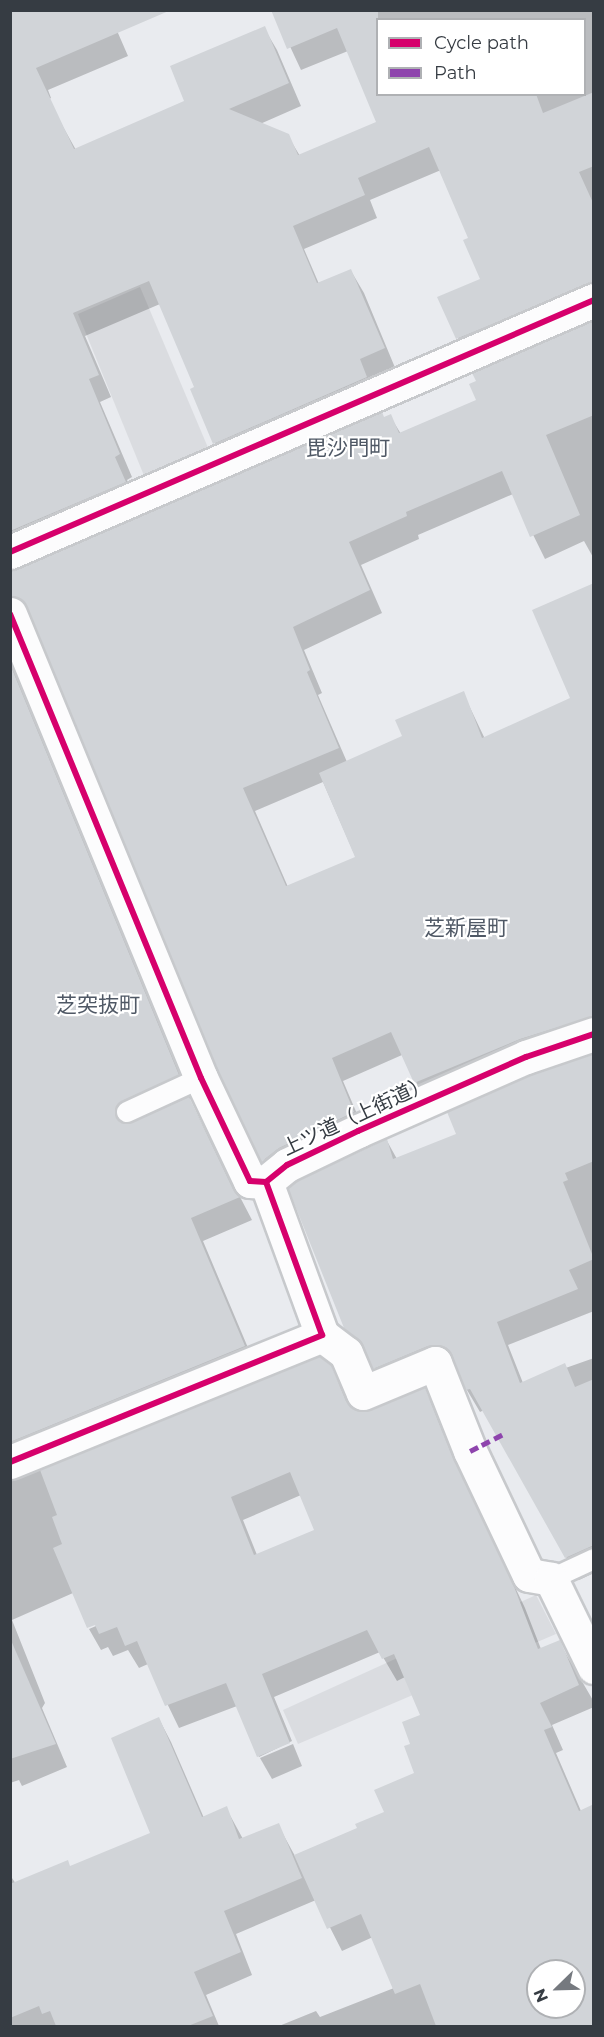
<!DOCTYPE html>
<html>
<head>
<meta charset="utf-8">
<style>
  body { margin:0 }
  #map { position:relative; width:604px; height:2037px; overflow:hidden; background:#e9ebef; font-family:Montserrat,"Noto Sans JP",sans-serif }
  div>[style] { position:absolute }
  [style*='--x'] { left:calc(var(--x)*1px); top:calc(var(--y)*1px); width:calc(var(--w)*1px); rotate:calc(var(--a)*1deg) }
  .parking>* { inset:0; background:#dadce0 }
  .shadow>* { inset:0; background:#0003 }
  .building>* { inset:0; background:#d1d4d8 }
  .roads { filter:drop-shadow(2px 0 #c7c9cc) drop-shadow(-2px 0 #c7c9cc) drop-shadow(0 2px #c7c9cc) drop-shadow(0 -2px #c7c9cc) }
  .lane>* { height:20px; margin:-10px; padding:0 10px; transform-origin:10px; border-radius:10px; background:#fcfcfd }
  .street>* { height:33px; margin:-16.5px; padding:0 16.5px; transform-origin:16.5px; border-radius:16.5px; background:#fcfcfd }
  .quiet>* { height:4.5px; margin-top:-2.25px; transform-origin:0; background:repeating-linear-gradient(90deg,#8e44ad 0 9px,transparent 0 13.5px) }
  .cycleway>* { height:6px; margin:-3px; padding:0 3px; transform-origin:3px; border-radius:3px; background:#d6006c }
  span { translate:-50% -50%; white-space:nowrap; text-align:center; line-height:1.15; -webkit-text-stroke:4.5px #fff; paint-order:stroke }
  .street-label { font-size:20px; color:#363c43 }
  .neighbourhood-label { font-size:21px; color:#4f5865 }
  .frame { position:absolute; inset:0; border:12px solid #363c43; pointer-events:none }
  .legend { position:absolute; left:376px; top:18px; width:210px; height:78px; box-sizing:border-box; background:#fff; border:2px solid #afb1b4; margin:0; padding:8px 10px; list-style:none; font-size:18px; color:#363c43 }
  .legend li { display:flex; align-items:center; gap:12px; height:30px }
  .legend b { width:30px; border:2px solid #afb1b4 }
  .north { position:absolute; left:526px; top:1959px; width:60px; height:60px; box-sizing:border-box; background:#fff; border:2px solid #afb1b4; border-radius:50%; rotate:247deg; font-size:16px; font-weight:700; line-height:24px; text-align:center; color:#363c43 }
  .north::after { content:''; display:block; margin:auto; width:21px; height:27px; background:#75797f; clip-path:polygon(50% 0,100% 100%,50% 72%,0 100%) }
</style>
</head>
<body>
<div id="map">
  <div class="parking">
    <i style="clip-path:polygon(140px 287px,209px 450px,145px 478px,78px 314px)"></i>
    <i style="clip-path:polygon(536px 1595px,556px 1634px,298px 1744px,283px 1710px)"></i>
  </div>
  <div class="shadow">
    <i style="clip-path:polygon(evenodd,108px 10px,128px 56px,48px 90px,51px 98px,43px 102px,57px 116px,76px 150px,186px 102px,264px 28px,277px 50px,301px 106px,260px 124px,288px 136px,300px 156px,378px 122px,348px 51px,301px 70px,273px 10px,594px 10px,594px 308px,471px 361px,458px 338px,482px 280px,470px 239px,441px 170px,370px 200px,377px 218px,304px 249px,319px 284px,351px 271px,364px 293px,396px 370px,228px 465px,215px 443px,196px 388px,160px 304px,85px 336px,111px 397px,100px 402px,132px 477px,127px 480px,137px 504px,10px 563px,10px 12px,108px 10px,378px 20px,584px 20px,584px 94px,378px 94px,378px 20px)"></i>
    <i style="clip-path:polygon(evenodd,594px 322px,594px 559px,584px 541px,545px 559px,513px 494px,418px 535px,419px 539px,361px 565px,382px 613px,304px 650px,322px 693px,318px 695px,347px 762px,404px 736px,463px 693px,485px 739px,571px 699px,594px 584px,594px 1041px,428px 1105px,402px 1055px,343px 1081px,366px 1135px,276px 1183px,220px 1070px,35px 621px,22px 618px,10px 596px,390px 416px,401px 434px,478px 401px,594px 322px,323px 782px,356px 858px,288px 887px,255px 811px,323px 782px)"></i>
    <i style="clip-path:polygon(evenodd,10px 659px,191px 1098px,189px 1099px,252px 1220px,203px 1241px,257px 1369px,10px 1471px,10px 659px,119px 1094px,136px 1124px,133px 1124px,116px 1096px,119px 1094px)"></i>
    <i style="clip-path:polygon(594px 1055px,594px 1311px,508px 1345px,523px 1383px,594px 1358px,594px 1573px,579px 1580px,484px 1410px,480px 1412px,467px 1390px,460px 1370px,451px 1366px,387px 1390px,372px 1363px,358px 1350px,345px 1327px,387px 1141px,397px 1159px,458px 1135px)"></i>
    <i style="clip-path:polygon(evenodd,319px 1358px,330px 1366px,352px 1410px,360px 1413px,371px 1412px,424px 1390px,437px 1412px,465px 1482px,525px 1608px,541px 1649px,559px 1642px,594px 1702px,594px 1707px,552px 1725px,563px 1750px,556px 1753px,581px 1811px,594px 1806px,594px 2026px,279px 2026px,316px 2011px,320px 2017px,394px 1988px,373px 1937px,342px 1951px,316px 1900px,236px 1934px,252px 1975px,206px 1995px,219px 2026px,10px 2026px,10px 1875px,16px 1884px,70px 1868px,152px 1833px,159px 1719px,171px 1742px,204px 1818px,226px 1808px,243px 1839px,278px 1825px,295px 1856px,358px 1829px,386px 1813px,416px 1773px,412px 1745px,422px 1716px,405px 1677px,397px 1681px,380px 1652px,274px 1697px,292px 1741px,259px 1757px,237px 1706px,179px 1728px,148px 1664px,139px 1668px,128px 1650px,113px 1656px,108px 1647px,101px 1650px,89px 1629px,103px 1623px,73px 1593px,12px 1620px,45px 1703px,42px 1708px,67px 1767px,22px 1786px,19px 1780px,10px 1783px,10px 1482px,319px 1358px,301px 1495px,316px 1530px,257px 1555px,243px 1520px,301px 1495px,319px 1358px,538px 1971px,574px 1971px,574px 2007px,538px 2007px,538px 1971px)"></i>
    <i style="clip-path:polygon(293px 1744px,302px 1766px,272px 1779px,260px 1758px)"></i>
  </div>
  <div class="building">
    <i style="clip-path:polygon(10px 10px,171px 10px,36px 68px,74px 149px,184px 101px,170px 66px,265px 26px,289px 83px,229px 109px,289px 134px,298px 155px,376px 122px,337px 28px,287px 49px,271px 10px,378px 10px,378px 94px,536px 94px,543px 113px,594px 92px,594px 166px,579px 172px,594px 205px,594px 282px,456px 339px,437px 297px,480px 279px,463px 240px,468px 238px,429px 147px,358px 178px,365px 195px,293px 226px,317px 283px,351px 269px,385px 348px,360px 359px,367px 377px,213px 444px,190px 389px,194px 387px,149px 281px,73px 313px,99px 375px,89px 379px,120px 454px,115px 457px,126px 482px,10px 531px)"></i>
    <i style="clip-path:polygon(594px 321px,594px 415px,546px 435px,580px 515px,530px 537px,502px 471px,406px 512px,407px 516px,349px 542px,370px 590px,293px 627px,310px 670px,307px 672px,339px 748px,243px 788px,286px 886px,355px 857px,319px 773px,402px 736px,395px 720px,464px 691px,482px 738px,570px 698px,532px 610px,594px 583px,594px 1016px,520px 1039px,414px 1083px,391px 1032px,332px 1058px,354px 1112px,279px 1148px,261px 1162px,218px 1070px,27px 607px,21px 599px,10px 596px,10px 570px,382px 412px,384px 417px,391px 414px,399px 433px,476px 400px,469px 384px,476px 381px,472px 373px)"></i>
    <i style="clip-path:polygon(10px 664px,179px 1075px,122px 1101px,117px 1106px,116px 1116px,121px 1122px,131px 1123px,189px 1097px,233px 1189px,240px 1197px,191px 1218px,245px 1346px,10px 1442px)"></i>
    <i style="clip-path:polygon(594px 1054px,594px 1161px,565px 1173px,568px 1180px,563px 1182px,594px 1259px,569px 1270px,578px 1289px,497px 1322px,520px 1383px,565px 1363px,575px 1387px,594px 1379px,594px 1545px,565px 1558px,470px 1389px,466px 1390px,447px 1349px,438px 1345px,428px 1346px,373px 1369px,363px 1345px,344px 1328px,288px 1188px,297px 1181px,387px 1139px,393px 1159px,456px 1134px,447px 1112px,533px 1074px)"></i>
    <i style="clip-path:polygon(evenodd,319px 1356px,331px 1365px,346px 1401px,352px 1408px,360px 1411px,370px 1410px,425px 1388px,453px 1458px,513px 1584px,538px 1649px,560px 1640px,579px 1685px,540px 1703px,552px 1727px,544px 1730px,579px 1811px,594px 1804px,594px 2026px,436px 2026px,420px 1984px,395px 1994px,361px 1914px,327px 1929px,294px 1855px,357px 1828px,355px 1824px,384px 1812px,374px 1790px,414px 1773px,404px 1746px,410px 1744px,402px 1722px,420px 1715px,394px 1654px,382px 1659px,367px 1630px,262px 1674px,290px 1743px,257px 1757px,226px 1683px,165px 1706px,137px 1641px,125px 1646px,117px 1627px,99px 1634px,95px 1625px,87px 1628px,53px 1548px,62px 1544px,52px 1517px,57px 1515px,40px 1470px,319px 1356px,290px 1472px,314px 1530px,254px 1555px,231px 1497px,290px 1472px,319px 1356px,538px 1971px,574px 1971px,574px 2007px,538px 2007px,538px 1971px)"></i>
    <i style="clip-path:polygon(10px 1638px,56px 1744px,10px 1759px)"></i>
    <i style="clip-path:polygon(159px 1717px,202px 1817px,227px 1806px,239px 1839px,279px 1823px,302px 1878px,224px 1911px,241px 1952px,194px 1972px,213px 2016px,188px 2026px,56px 2026px,50px 2011px,42px 2014px,39px 2006px,10px 2018px,10px 1884px,68px 1860px,70px 1866px,150px 1833px,111px 1738px)"></i>
  </div>
  <div class="roads">
    <div class="lane">
      <i style="--x:127;--y:1112;--w:81;--a:-24.7"></i>
      <i style="--x:551;--y:1579;--w:47;--a:-24.9"></i>
    </div>
    <div class="street">
      <i style="--x:10;--y:552;--w:636;--a:-23.34"></i>
      <i style="--x:10;--y:614;--w:502;--a:67.63"></i>
      <i style="--x:201;--y:1078;--w:114;--a:64.6"></i>
      <i style="--x:250;--y:1181;--w:16;--a:4"></i>
      <i style="--x:322;--y:1335;--w:30;--a:37"></i>
      <i style="--x:346;--y:1353;--w:43;--a:67"></i>
      <i style="--x:363;--y:1393;--w:78;--a:-22.6"></i>
      <i style="--x:435;--y:1363;--w:95;--a:68.3"></i>
      <i style="--x:470;--y:1451;--w:137;--a:64.6"></i>
      <i style="--x:529;--y:1575;--w:22;--a:10"></i>
      <i style="--x:551;--y:1579;--w:98;--a:64"></i>
      <i style="--x:10;--y:1462;--w:337;--a:-22.1"></i>
      <i style="--x:322;--y:1335;--w:163;--a:-110.1"></i>
      <i style="--x:266;--y:1182;--w:27;--a:-39"></i>
      <i style="--x:287;--y:1165;--w:79;--a:-25.6"></i>
      <i style="--x:358;--y:1131;--w:184;--a:-23.8"></i>
      <i style="--x:526;--y:1057;--w:72;--a:-18.7"></i>
    </div>
  </div>
  <div class="quiet">
    <i style="--x:470;--y:1451;--w:39;--a:-27"></i>
  </div>
  <div class="cycleway">
    <i style="--x:10;--y:552;--w:636;--a:-23.34"></i>
    <i style="--x:10;--y:614;--w:502;--a:67.63"></i>
    <i style="--x:201;--y:1078;--w:114;--a:64.6"></i>
    <i style="--x:250;--y:1181;--w:16;--a:4"></i>
    <i style="--x:10;--y:1462;--w:337;--a:-22.1"></i>
    <i style="--x:322;--y:1335;--w:163;--a:-110.1"></i>
    <i style="--x:266;--y:1182;--w:27;--a:-39"></i>
    <i style="--x:287;--y:1165;--w:79;--a:-25.6"></i>
    <i style="--x:358;--y:1131;--w:184;--a:-23.8"></i>
    <i style="--x:526;--y:1057;--w:72;--a:-18.7"></i>
  </div>
  <div class="street-label">
    <span style="left:356px;top:1116px;rotate:-25deg">上ツ道（上街道）</span>
  </div>
  <div class="neighbourhood-label">
    <span style="left:348px;top:448px">毘沙門町</span>
    <span style="left:466px;top:928px">芝新屋町</span>
    <span style="left:98px;top:1005px">芝突抜町</span>
  </div>
  <div class="frame"></div>
  <ul class="legend">
  <li><b style="height:8px;background:#d6006c"></b>Cycle path</li>
  <li><b style="height:8px;background:#8e44ad"></b>Path</li>
  </ul>
  <div class="north">N</div>
</div>
</body>
</html>
